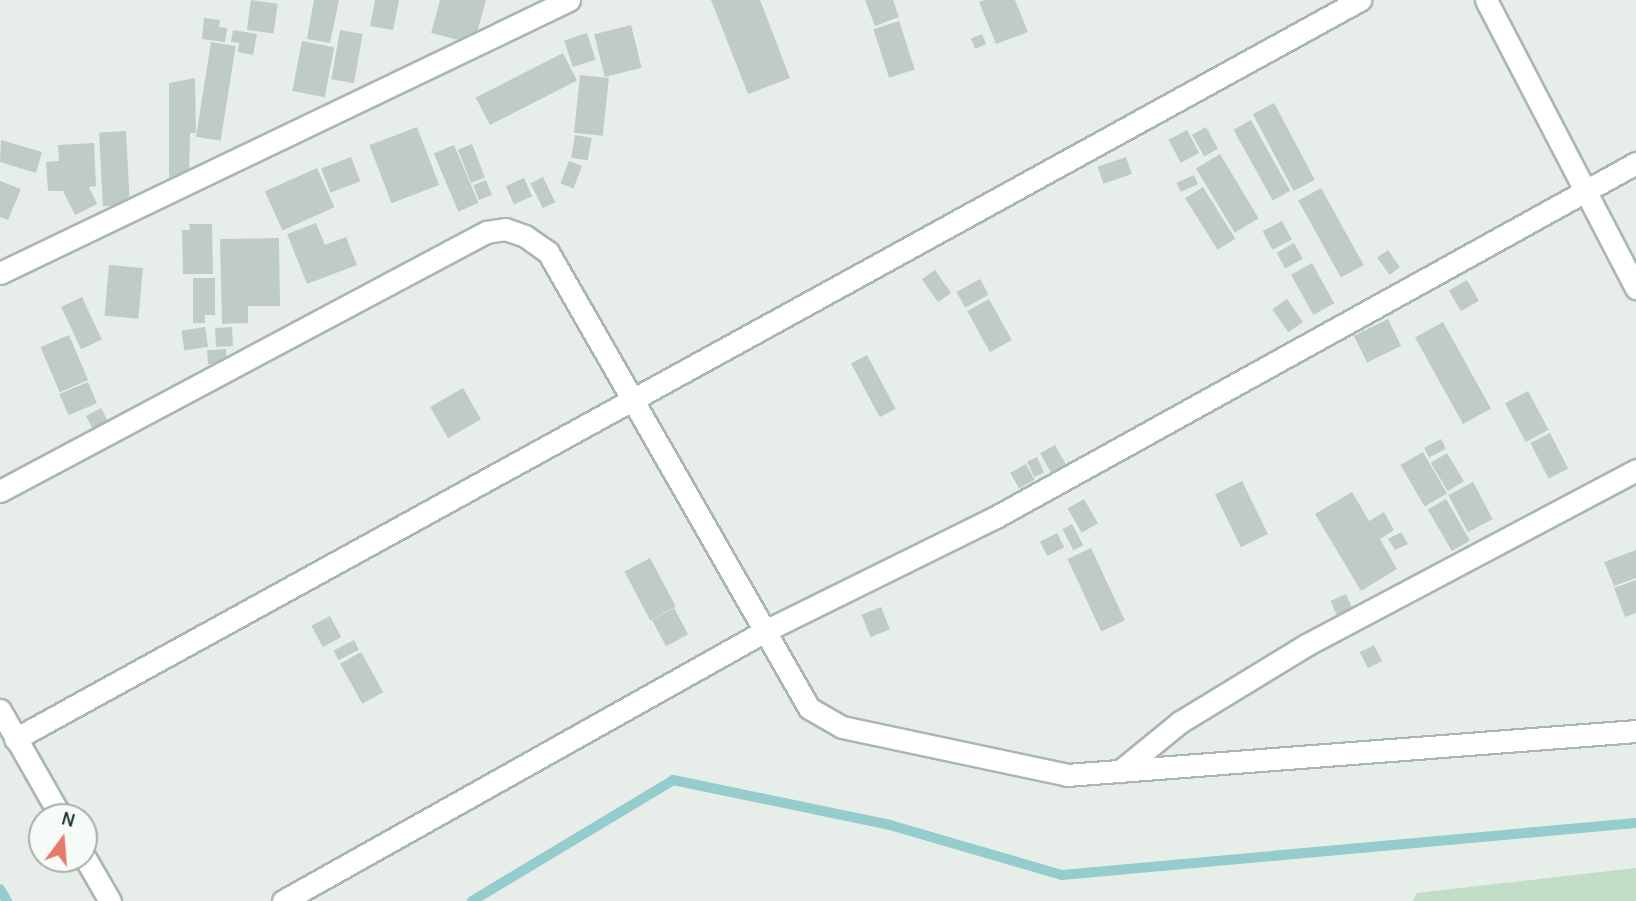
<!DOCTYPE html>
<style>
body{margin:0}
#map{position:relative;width:1636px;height:901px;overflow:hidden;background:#e7eeea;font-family:Karla,sans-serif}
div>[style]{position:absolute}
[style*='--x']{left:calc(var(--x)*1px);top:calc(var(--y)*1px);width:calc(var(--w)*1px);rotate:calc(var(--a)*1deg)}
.green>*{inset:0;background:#c2ddc6}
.stream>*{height:10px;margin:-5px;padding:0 5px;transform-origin:5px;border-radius:5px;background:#95cccd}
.building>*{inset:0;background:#bfccc5;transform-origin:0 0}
.roads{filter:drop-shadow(2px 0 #aab6b0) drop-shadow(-2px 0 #aab6b0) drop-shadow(0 2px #aab6b0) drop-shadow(0 -2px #aab6b0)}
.street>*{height:21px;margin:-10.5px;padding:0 10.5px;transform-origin:10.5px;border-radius:10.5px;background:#fff}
span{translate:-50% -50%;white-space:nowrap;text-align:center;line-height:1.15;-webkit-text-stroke:5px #f7fbf8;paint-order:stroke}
.north{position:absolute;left:28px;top:803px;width:70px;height:70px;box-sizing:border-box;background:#f7fbf8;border:2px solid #a4b0aa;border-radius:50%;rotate:16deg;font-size:19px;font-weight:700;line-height:28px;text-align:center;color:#273f35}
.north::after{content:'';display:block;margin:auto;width:24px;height:32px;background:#e57a6d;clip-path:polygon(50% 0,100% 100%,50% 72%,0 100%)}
</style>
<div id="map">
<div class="green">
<div style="clip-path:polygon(1636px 868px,1636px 901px,1413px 901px,1417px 893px)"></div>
</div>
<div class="stream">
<div style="--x:0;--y:889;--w:14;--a:60"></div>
<div style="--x:472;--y:901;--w:235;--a:-31"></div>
<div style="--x:673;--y:780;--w:222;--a:11.7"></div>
<div style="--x:890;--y:825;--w:179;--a:16.2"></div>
<div style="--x:1062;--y:875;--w:576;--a:-5.18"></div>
</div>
<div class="building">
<div style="left:251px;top:0;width:27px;height:30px;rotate:8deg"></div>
<div style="clip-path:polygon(314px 0,339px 0,330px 43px,307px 39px)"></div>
<div style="clip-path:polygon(375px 0,399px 0,393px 30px,370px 26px)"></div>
<div style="clip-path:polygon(440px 0,486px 0,474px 44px,431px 33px)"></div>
<div style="clip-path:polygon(711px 0,760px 0,790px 78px,748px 94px)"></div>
<div style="clip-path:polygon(865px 0,893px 0,899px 17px,875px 26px)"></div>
<div style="clip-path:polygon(985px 0,1015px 0,1028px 32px,996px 44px,979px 2px)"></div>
<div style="clip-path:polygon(204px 18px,220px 20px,219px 27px,227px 28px,225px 42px,202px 39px)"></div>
<div style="left:899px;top:21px;width:51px;height:27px;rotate:72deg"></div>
<div style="left:631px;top:25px;width:44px;height:38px;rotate:76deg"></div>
<div style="clip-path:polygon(233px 30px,257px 34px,253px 55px,238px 52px,239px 43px,231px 42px)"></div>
<div style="left:340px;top:30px;width:23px;height:50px;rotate:10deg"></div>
<div style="left:587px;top:33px;width:28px;height:24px;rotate:72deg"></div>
<div style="left:982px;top:34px;width:11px;height:12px;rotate:68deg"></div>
<div style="left:302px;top:41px;width:33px;height:51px;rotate:11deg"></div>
<div style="left:211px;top:42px;width:25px;height:96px;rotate:9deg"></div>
<div style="left:563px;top:53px;width:31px;height:98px;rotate:63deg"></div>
<div style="left:580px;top:75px;width:29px;height:58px;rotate:6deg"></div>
<div style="clip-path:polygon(195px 78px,196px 133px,190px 133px,189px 178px,169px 178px,169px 83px)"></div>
<div style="left:1274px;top:103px;width:87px;height:24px;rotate:62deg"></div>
<div style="left:1251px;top:120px;width:81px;height:20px;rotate:61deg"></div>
<div style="left:417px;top:127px;width:62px;height:51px;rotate:69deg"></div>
<div style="left:1206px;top:127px;width:25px;height:16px;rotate:61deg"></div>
<div style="left:1187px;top:130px;width:26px;height:21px;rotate:62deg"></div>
<div style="left:126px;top:131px;width:74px;height:27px;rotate:87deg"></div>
<div style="left:575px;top:135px;width:17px;height:23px;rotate:10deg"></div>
<div style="clip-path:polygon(1px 140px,42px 152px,36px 173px,0 162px)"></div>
<div style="clip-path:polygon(94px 143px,96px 186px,89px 187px,97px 204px,75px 215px,63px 191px,48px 191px,46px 162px,59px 161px,58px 145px)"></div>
<div style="left:472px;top:144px;width:36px;height:15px;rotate:69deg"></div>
<div style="left:454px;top:145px;width:63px;height:22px;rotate:67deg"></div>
<div style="left:1220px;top:154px;width:75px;height:28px;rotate:59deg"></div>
<div style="left:351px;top:157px;width:26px;height:32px;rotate:69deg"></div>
<div style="left:1126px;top:157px;width:18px;height:30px;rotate:71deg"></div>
<div style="left:569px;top:161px;width:14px;height:24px;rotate:21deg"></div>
<div style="left:317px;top:168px;width:43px;height:57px;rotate:66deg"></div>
<div style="left:1194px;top:175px;width:10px;height:19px;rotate:66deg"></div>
<div style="left:543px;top:177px;width:28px;height:14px;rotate:64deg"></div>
<div style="left:524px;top:178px;width:20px;height:20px;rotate:66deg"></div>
<div style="left:486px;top:180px;width:16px;height:14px;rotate:68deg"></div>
<div style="clip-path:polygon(0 181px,21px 189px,8px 220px,0 217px)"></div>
<div style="left:1203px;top:187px;width:61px;height:21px;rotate:58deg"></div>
<div style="left:1321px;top:188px;width:88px;height:26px;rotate:61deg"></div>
<div style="left:1282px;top:221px;width:21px;height:22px;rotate:62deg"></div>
<div style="clip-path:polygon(316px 223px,325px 245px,346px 237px,357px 265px,307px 284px,287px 234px)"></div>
<div style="clip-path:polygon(189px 224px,212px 224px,213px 274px,183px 274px,182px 230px,190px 230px)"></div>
<div style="clip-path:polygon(279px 238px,280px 306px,248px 306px,248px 323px,222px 324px,220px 239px)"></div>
<div style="left:1294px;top:243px;width:18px;height:20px;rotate:61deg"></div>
<div style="left:1388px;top:250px;width:21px;height:13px;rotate:55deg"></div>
<div style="left:1312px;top:263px;width:46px;height:24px;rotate:61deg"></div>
<div style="left:109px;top:265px;width:34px;height:51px;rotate:5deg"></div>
<div style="left:935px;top:270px;width:28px;height:16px;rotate:55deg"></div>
<div style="clip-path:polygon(193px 278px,215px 278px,215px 315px,205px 315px,205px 323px,193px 323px)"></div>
<div style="left:980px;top:279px;width:18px;height:27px;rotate:61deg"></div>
<div style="left:1467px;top:280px;width:24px;height:21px;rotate:60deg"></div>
<div style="left:82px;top:297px;width:47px;height:23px;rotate:65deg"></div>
<div style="left:989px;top:299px;width:47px;height:25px;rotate:61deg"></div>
<div style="left:1287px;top:299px;width:28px;height:18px;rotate:55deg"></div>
<div style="left:1388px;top:319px;width:30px;height:38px;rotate:64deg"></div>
<div style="left:1443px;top:322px;width:99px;height:32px;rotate:61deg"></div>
<div style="left:205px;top:327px;width:20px;height:24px;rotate:81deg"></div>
<div style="left:232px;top:327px;width:19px;height:17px;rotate:87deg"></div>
<div style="left:69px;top:335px;width:49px;height:31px;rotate:67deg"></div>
<div style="left:226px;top:349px;width:14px;height:19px;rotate:86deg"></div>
<div style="left:867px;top:355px;width:61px;height:18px;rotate:62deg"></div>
<div style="left:88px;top:382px;width:23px;height:31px;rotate:67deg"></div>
<div style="left:463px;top:388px;width:36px;height:38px;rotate:60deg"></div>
<div style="left:1528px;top:391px;width:44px;height:26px;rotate:62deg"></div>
<div style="left:101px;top:408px;width:19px;height:17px;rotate:62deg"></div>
<div style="left:1550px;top:433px;width:40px;height:22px;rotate:63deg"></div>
<div style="left:1441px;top:439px;width:11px;height:19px;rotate:63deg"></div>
<div style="left:1055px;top:445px;width:23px;height:17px;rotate:61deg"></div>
<div style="left:1423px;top:452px;width:48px;height:26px;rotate:60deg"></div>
<div style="left:1447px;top:453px;width:33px;height:19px;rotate:59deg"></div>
<div style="left:1037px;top:457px;width:17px;height:11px;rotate:65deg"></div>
<div style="left:1026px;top:464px;width:18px;height:18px;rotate:61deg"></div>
<div style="left:1242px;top:481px;width:59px;height:30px;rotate:64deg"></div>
<div style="left:1473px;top:482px;width:42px;height:28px;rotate:62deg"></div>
<div style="clip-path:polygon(1352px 492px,1369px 521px,1384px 512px,1394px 530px,1380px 539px,1397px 569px,1361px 591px,1315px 514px)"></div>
<div style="left:1084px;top:499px;width:28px;height:19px;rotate:60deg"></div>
<div style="left:1446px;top:499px;width:48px;height:21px;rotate:60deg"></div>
<div style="left:1072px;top:524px;width:24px;height:11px;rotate:62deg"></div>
<div style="clip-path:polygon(1401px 532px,1408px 544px,1395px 550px,1388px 539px)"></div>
<div style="left:1057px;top:533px;width:16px;height:19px;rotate:63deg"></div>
<div style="left:1091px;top:548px;width:80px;height:26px;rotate:65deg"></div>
<div style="clip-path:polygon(1636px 550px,1636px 578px,1614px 586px,1604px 562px)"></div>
<div style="left:650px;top:558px;width:55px;height:29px;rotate:62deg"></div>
<div style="clip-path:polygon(1636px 580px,1636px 613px,1625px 617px,1614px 588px)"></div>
<div style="left:1346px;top:594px;width:20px;height:17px;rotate:66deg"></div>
<div style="left:881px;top:607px;width:24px;height:21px;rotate:68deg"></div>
<div style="left:674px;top:608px;width:30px;height:25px;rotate:62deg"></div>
<div style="left:330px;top:616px;width:24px;height:21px;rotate:62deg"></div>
<div style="left:354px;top:640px;width:11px;height:23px;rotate:63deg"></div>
<div style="left:1374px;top:645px;width:18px;height:16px;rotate:63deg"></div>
<div style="left:361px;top:652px;width:46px;height:24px;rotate:61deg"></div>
</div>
<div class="roads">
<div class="street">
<div style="--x:1486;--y:0;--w:325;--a:62.5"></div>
<div style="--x:0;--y:273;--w:631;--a:-25.63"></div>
<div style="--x:0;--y:491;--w:551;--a:-28.05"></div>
<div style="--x:486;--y:232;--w:19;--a:-9"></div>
<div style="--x:505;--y:229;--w:21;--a:19"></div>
<div style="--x:525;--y:236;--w:28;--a:35"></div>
<div style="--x:548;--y:252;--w:525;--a:60.21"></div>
<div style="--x:809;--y:708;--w:38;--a:30"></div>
<div style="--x:842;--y:727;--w:230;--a:12"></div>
<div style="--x:1067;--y:775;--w:571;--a:-4.42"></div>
<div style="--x:0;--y:710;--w:123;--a:60.3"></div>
<div style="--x:15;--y:739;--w:1535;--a:-28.79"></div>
<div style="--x:1120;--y:771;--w:77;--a:-39.2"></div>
<div style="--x:1180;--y:722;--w:148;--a:-31.4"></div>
<div style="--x:1306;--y:645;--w:374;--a:-27.9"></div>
<div style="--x:84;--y:856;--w:52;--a:60"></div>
<div style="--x:283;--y:901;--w:552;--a:-29.26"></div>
<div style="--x:765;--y:631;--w:255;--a:-26.3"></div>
<div style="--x:994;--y:518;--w:734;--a:-28.94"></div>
</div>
</div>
<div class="north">N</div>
</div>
